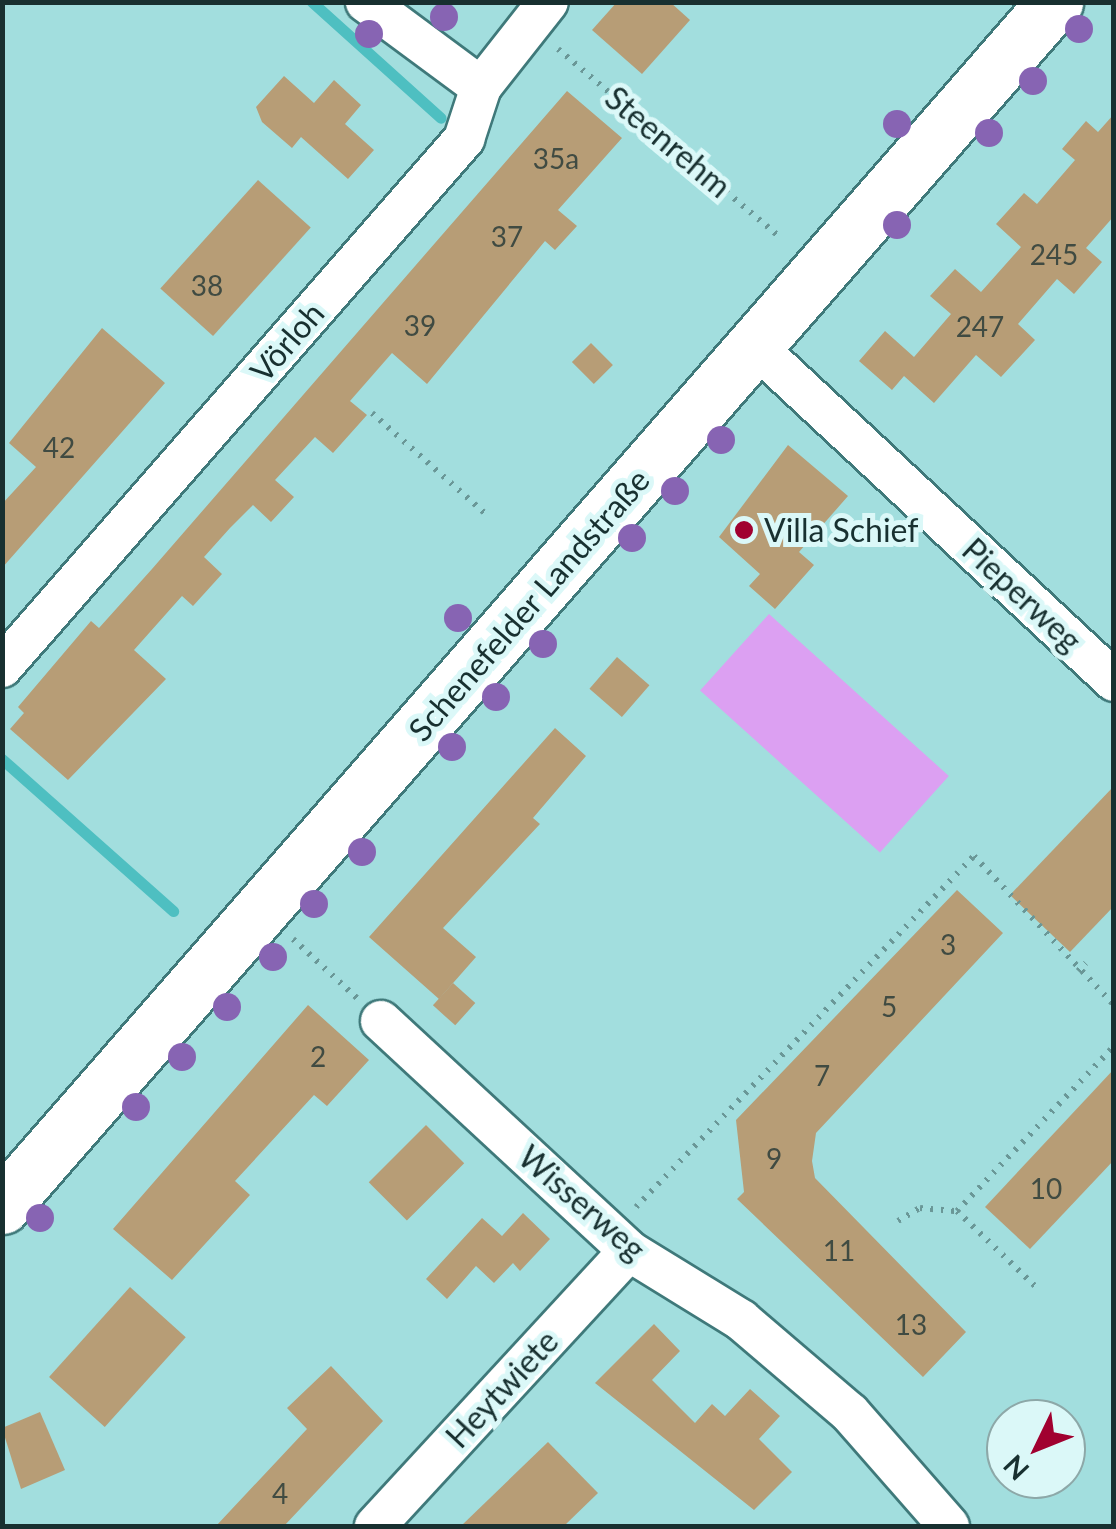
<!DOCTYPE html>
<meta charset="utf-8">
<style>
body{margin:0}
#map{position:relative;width:1116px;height:1529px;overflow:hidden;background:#a2dede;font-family:Lato,sans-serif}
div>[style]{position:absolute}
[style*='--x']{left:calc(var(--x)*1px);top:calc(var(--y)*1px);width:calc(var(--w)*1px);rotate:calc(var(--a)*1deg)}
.green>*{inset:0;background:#dca0f2;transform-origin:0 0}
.stream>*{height:11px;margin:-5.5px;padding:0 5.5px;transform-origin:5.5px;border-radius:5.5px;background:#4ebfc1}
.building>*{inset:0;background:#b79d76;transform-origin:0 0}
.path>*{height:6px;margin-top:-3px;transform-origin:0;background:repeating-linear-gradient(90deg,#6a9797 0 2.5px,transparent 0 10.5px)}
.roads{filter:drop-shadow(2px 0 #3f797a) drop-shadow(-2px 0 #3f797a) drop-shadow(0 2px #3f797a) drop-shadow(0 -2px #3f797a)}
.street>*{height:40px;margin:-20px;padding:0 20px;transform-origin:20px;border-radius:20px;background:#fff}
.secondary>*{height:55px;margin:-27.5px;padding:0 27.5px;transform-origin:27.5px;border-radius:27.5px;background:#fff}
.trees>*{width:28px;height:28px;margin:-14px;border-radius:50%;background:#8764b3}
.dots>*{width:28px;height:28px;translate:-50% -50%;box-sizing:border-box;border:5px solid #dbf8f8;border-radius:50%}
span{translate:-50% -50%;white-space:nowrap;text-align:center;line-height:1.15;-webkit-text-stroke:10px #dbf8f8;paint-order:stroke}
.number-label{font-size:28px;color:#404b42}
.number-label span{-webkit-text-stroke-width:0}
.street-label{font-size:32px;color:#183030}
.poi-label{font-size:32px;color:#183030}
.left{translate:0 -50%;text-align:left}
.frame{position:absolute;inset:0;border:5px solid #183030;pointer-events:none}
.north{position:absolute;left:986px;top:1399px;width:100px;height:100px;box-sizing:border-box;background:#dbf8f8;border:2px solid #8da8a8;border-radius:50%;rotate:227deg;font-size:28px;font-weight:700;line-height:40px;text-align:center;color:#183030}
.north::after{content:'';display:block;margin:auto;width:35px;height:45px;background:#a10130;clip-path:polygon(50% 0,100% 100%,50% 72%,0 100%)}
</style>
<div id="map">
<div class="green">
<div style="left:769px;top:614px;width:242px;height:103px;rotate:42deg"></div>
</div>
<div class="stream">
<div style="--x:312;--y:2;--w:173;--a:42"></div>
<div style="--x:2;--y:759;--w:229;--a:41.6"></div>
</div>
<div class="building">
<div style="clip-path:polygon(617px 2px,670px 2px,690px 20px,642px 74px,592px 30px)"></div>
<div style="clip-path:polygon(284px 76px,314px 103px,334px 80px,361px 105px,345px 124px,374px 150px,348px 179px,301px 137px,292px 148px,262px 122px,256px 107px)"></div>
<div style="clip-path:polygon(567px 91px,622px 138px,558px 210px,577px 226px,555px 250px,545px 241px,427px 384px,392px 353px,350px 401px,367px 415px,333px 453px,315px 437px,275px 480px,294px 497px,271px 522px,253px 505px,230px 528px,204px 557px,222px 574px,193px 606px,182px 596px,134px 650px,166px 679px,68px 780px,10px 729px,24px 713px,18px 707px,91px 621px,99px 628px,152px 569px)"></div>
<div style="clip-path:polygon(1114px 114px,1114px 216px,1086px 248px,1102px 262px,1074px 294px,1057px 279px,1018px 324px,1035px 340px,1001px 377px,976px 355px,934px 403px,904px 376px,892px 390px,859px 361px,885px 331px,914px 357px,951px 314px,930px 296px,955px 269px,981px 292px,1021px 247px,996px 224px,1024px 193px,1037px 204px,1075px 160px,1062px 149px,1086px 121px,1098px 132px)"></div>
<div style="left:258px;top:180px;width:71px;height:146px;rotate:42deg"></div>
<div style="clip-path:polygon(102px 328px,165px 383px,2px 568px,2px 504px,36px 467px,9px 443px)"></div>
<div style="left:591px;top:343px;width:31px;height:27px;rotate:45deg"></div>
<div style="clip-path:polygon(788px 445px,848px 496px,799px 552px,814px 565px,775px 609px,749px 586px,760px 574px,719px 537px)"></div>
<div style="left:617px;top:657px;width:43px;height:42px;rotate:41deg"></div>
<div style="clip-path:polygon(555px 728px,586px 756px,533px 818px,540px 824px,443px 928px,476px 957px,439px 999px,369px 937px)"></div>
<div style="clip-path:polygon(1114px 786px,1114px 906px,1070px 952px,1010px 895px)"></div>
<div style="clip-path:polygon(957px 890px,1003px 933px,816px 1133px,812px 1161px,815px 1178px,966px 1332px,923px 1377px,737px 1199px,744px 1192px,736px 1120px)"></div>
<div style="left:453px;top:983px;width:30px;height:30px;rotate:42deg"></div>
<div style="clip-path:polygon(308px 1005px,369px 1060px,327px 1106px,314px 1095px,235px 1181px,250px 1195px,172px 1280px,113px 1229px)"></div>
<div style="clip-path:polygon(1114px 1069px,1114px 1160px,1030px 1249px,985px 1207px)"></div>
<div style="left:426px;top:1125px;width:54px;height:81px;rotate:45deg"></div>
<div style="clip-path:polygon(523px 1213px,550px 1239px,520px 1271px,513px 1263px,494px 1283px,476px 1266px,447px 1299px,426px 1279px,482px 1218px,502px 1236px)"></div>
<div style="left:130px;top:1287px;width:75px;height:121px;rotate:42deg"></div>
<div style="clip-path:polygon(654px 1324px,680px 1351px,652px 1380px,695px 1423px,712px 1404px,725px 1416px,750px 1389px,780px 1416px,759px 1439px,792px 1472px,754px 1510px,595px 1383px)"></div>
<div style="clip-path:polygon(331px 1366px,383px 1421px,284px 1526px,216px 1526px,307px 1429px,287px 1408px)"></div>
<div style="clip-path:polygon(40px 1412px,65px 1470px,21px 1489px,2px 1428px)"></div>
<div style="clip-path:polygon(548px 1442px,598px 1493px,564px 1526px,461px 1526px)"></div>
</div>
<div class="path">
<div style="--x:558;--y:49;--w:287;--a:40.3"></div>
<div style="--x:372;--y:413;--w:155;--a:41.6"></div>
<div style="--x:293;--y:939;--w:87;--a:42.7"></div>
<div style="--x:1078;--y:971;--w:11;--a:-45"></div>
<div style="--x:636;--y:1207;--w:487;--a:-46.1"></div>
<div style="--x:974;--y:856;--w:204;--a:46.8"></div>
<div style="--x:957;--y:1211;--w:112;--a:43.9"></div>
<div style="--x:898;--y:1221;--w:26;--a:-31"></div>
<div style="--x:920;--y:1208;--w:37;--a:5"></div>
<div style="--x:957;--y:1211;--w:228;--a:-46.4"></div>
</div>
<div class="roads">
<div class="street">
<div style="--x:366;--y:2;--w:143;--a:36.5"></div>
<div style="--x:755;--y:346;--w:491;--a:43"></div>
<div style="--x:2;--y:667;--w:702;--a:-48.81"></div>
<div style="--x:464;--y:139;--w:55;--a:-71.9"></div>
<div style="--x:481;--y:87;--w:108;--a:-51.8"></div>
<div style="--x:381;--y:1021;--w:338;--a:42.8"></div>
<div style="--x:629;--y:1251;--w:132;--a:31.6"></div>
<div style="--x:741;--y:1320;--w:143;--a:40.5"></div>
<div style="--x:850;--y:1413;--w:150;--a:48.8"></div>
<div style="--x:375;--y:1526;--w:374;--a:-47.3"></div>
</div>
<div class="secondary">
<div style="--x:2;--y:1206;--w:1600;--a:-48.83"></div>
</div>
</div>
<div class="trees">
<div style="left:444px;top:17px"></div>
<div style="left:1079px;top:29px"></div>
<div style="left:369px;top:34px"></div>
<div style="left:1033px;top:81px"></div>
<div style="left:897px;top:124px"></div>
<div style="left:989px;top:133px"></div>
<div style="left:897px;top:225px"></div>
<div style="left:721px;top:440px"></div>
<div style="left:675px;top:491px"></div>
<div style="left:632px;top:538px"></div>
<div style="left:458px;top:618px"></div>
<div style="left:543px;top:644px"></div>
<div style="left:496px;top:697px"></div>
<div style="left:452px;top:747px"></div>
<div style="left:362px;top:852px"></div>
<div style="left:314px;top:904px"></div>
<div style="left:273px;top:957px"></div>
<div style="left:227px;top:1007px"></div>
<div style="left:182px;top:1057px"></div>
<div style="left:136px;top:1107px"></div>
<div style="left:40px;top:1218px"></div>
</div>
<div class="dots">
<div style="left:744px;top:530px;background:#a10130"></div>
</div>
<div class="number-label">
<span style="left:556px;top:158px">35a</span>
<span style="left:507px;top:236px">37</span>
<span style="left:1054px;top:254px">245</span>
<span style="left:207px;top:285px">38</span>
<span style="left:420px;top:325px">39</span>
<span style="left:980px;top:326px">247</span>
<span style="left:59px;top:447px">42</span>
<span style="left:948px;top:944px">3</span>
<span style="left:889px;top:1006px">5</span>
<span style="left:318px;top:1056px">2</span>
<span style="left:822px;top:1075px">7</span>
<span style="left:774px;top:1158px">9</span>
<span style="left:1046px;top:1188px">10</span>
<span style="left:839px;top:1250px">11</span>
<span style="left:911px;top:1324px">13</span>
<span style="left:280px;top:1493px">4</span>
</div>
<div class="street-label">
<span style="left:668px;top:142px;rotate:40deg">Steenrehm</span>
<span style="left:287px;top:342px;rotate:-49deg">Vörloh</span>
<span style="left:1022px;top:595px;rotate:43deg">Pieperweg</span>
<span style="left:529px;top:605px;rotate:-49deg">Schenefelder Landstraße</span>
<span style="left:582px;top:1203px;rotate:41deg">Wisserweg</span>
<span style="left:502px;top:1389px;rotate:-47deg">Heytwiete</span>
</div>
<div class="poi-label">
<span class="left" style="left:764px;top:530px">Villa Schief</span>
</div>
<div class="frame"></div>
<div class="north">N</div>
</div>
